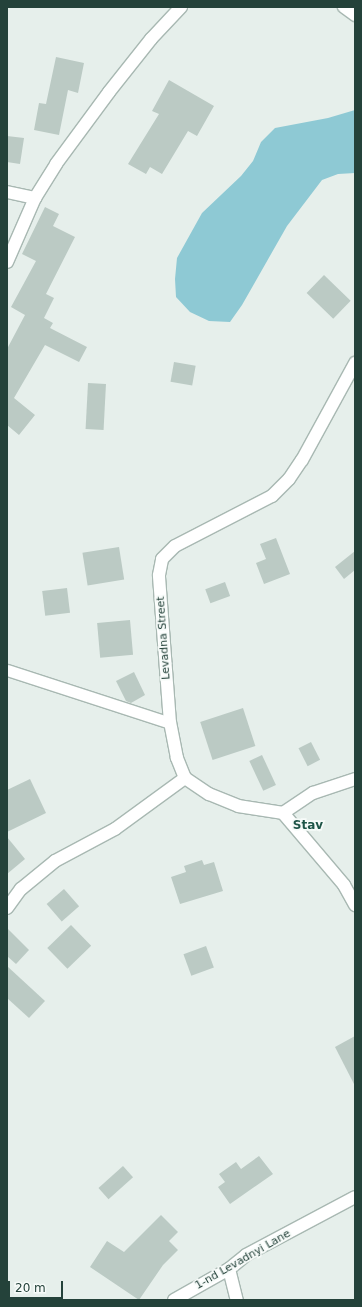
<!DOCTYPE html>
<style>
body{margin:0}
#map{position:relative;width:362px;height:1307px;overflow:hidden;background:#e6efeb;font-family:"DejaVu Sans",sans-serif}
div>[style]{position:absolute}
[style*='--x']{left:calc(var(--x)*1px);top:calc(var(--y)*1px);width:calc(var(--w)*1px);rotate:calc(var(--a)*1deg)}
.water>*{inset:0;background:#8ec9d4}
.building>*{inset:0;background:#bbcac4;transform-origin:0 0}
.roads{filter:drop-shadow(1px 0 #a8b8b2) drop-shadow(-1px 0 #a8b8b2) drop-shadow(0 1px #a8b8b2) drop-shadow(0 -1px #a8b8b2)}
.service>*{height:11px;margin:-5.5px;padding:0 5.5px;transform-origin:5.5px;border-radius:5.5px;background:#fff}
.minor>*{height:12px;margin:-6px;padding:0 6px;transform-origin:6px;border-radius:6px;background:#fff}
span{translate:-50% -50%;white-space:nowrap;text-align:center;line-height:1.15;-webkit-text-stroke:3.5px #f7fbf9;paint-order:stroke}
.street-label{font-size:11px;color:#24423a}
.neighbourhood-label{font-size:12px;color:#1f5548;font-weight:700}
.frame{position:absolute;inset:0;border:8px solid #24423a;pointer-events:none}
.scale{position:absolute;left:8px;top:1281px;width:55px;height:18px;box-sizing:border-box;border:2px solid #24423a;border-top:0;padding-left:5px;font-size:12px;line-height:14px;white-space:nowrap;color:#24423a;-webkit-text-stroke:3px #f7fbf9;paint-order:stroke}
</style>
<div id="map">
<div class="water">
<div style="clip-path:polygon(355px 110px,355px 173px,338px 174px,322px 180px,287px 226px,242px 305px,230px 322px,209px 321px,190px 312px,176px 297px,175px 279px,177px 258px,202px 213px,241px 176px,253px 161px,261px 142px,275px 128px,328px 118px)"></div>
</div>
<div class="building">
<div style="clip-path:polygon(56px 57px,84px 63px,78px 93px,68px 90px,59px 135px,34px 130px,39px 103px,46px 104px)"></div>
<div style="clip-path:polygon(169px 80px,214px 106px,197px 136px,188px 131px,162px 174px,150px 167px,146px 174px,128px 164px,159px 114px,152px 111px)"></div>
<div style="clip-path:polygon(7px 136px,24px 138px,20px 164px,7px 162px)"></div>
<div style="clip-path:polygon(45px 207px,59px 214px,53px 226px,75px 237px,46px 294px,54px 298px,44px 318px,53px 323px,50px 328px,87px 347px,79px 362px,45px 345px,14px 398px,35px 415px,19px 435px,7px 425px,7px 349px,25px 315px,11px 307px,36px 261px,22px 254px)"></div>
<div style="left:324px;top:275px;width:37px;height:25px;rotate:44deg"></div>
<div style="left:174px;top:362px;width:22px;height:20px;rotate:10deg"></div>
<div style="left:88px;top:383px;width:18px;height:46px;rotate:3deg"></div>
<div style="clip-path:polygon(276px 538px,290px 574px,264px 584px,256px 563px,266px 559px,260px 544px)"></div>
<div style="left:119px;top:547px;width:33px;height:37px;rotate:81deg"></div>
<div style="clip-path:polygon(355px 551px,355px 570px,344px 579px,335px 567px)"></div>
<div style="left:225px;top:582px;width:15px;height:21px;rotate:70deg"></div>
<div style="left:67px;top:588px;width:25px;height:25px;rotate:83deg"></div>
<div style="left:130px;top:620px;width:35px;height:33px;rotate:85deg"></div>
<div style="clip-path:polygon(134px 672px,145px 695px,131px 703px,126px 701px,116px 681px)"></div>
<div style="left:243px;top:708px;width:40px;height:45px;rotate:72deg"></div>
<div style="left:311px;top:742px;width:20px;height:14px;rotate:63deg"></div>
<div style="left:262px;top:755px;width:33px;height:14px;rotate:65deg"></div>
<div style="clip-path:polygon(30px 779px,46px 813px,7px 832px,7px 790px)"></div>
<div style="clip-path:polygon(7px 837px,25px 859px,7px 874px)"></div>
<div style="clip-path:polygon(202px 860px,204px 865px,214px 862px,223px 891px,180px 904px,171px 877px,186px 872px,184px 866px)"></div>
<div style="left:64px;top:889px;width:23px;height:23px;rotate:49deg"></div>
<div style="left:71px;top:925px;width:29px;height:33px;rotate:46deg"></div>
<div style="clip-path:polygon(7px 928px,29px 950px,16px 964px,7px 956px)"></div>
<div style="left:206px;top:946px;width:23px;height:24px;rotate:70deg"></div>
<div style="clip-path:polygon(7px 966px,45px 1001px,29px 1018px,7px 998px)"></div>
<div style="clip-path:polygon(355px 1036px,355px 1086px,335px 1047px)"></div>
<div style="clip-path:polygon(259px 1156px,273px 1174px,230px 1204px,218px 1187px,225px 1182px,219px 1174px,236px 1162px,241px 1169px)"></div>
<div style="left:123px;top:1166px;width:15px;height:33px;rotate:48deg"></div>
<div style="clip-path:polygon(161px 1215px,178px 1232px,169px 1241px,178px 1250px,163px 1265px,139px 1300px,90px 1267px,107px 1241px,124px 1252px)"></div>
</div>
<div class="roads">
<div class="service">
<div style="--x:7;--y:670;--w:171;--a:18"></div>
</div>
<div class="minor">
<div style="--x:344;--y:7;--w:14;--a:36"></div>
<div style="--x:7;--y:192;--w:29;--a:12"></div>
<div style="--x:7;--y:262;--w:70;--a:-66.4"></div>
<div style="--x:35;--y:198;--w:40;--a:-58"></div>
<div style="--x:56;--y:164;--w:89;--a:-53.6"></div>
<div style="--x:109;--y:92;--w:68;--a:-51.6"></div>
<div style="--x:151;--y:39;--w:44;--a:-46.8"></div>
<div style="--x:185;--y:778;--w:29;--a:34"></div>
<div style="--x:209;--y:794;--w:31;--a:22"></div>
<div style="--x:238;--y:806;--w:46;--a:8.8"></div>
<div style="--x:283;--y:813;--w:94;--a:49.7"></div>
<div style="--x:344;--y:885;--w:23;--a:61"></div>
<div style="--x:283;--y:813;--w:36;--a:-34"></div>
<div style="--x:313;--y:793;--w:44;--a:-18.4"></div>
<div style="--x:7;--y:908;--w:24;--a:-54"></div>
<div style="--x:21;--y:889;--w:44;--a:-39.5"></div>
<div style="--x:55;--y:861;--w:68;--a:-28.1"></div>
<div style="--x:115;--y:829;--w:87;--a:-36.1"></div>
<div style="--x:185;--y:778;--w:22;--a:-112"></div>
<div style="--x:177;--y:758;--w:36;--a:-101"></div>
<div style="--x:170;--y:723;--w:148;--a:-94.3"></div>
<div style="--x:159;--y:575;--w:16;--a:-79"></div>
<div style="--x:162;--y:559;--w:18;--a:-45"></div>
<div style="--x:175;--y:546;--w:109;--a:-27.3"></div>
<div style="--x:272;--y:496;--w:24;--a:-45"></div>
<div style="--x:289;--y:479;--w:23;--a:-56"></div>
<div style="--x:302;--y:460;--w:111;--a:-61.3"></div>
<div style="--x:229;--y:1269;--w:32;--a:76"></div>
<div style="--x:174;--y:1300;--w:63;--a:-29.4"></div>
<div style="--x:229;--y:1269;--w:22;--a:-39"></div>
<div style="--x:246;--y:1255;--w:123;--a:-28"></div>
</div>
</div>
<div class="street-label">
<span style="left:164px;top:638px;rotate:-94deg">Levadna Street</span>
<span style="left:243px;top:1260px;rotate:-30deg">1-nd Levadnyi Lane</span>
</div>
<div class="neighbourhood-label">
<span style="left:308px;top:826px">Stav</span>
</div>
<div class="frame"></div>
<div class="scale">20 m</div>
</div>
